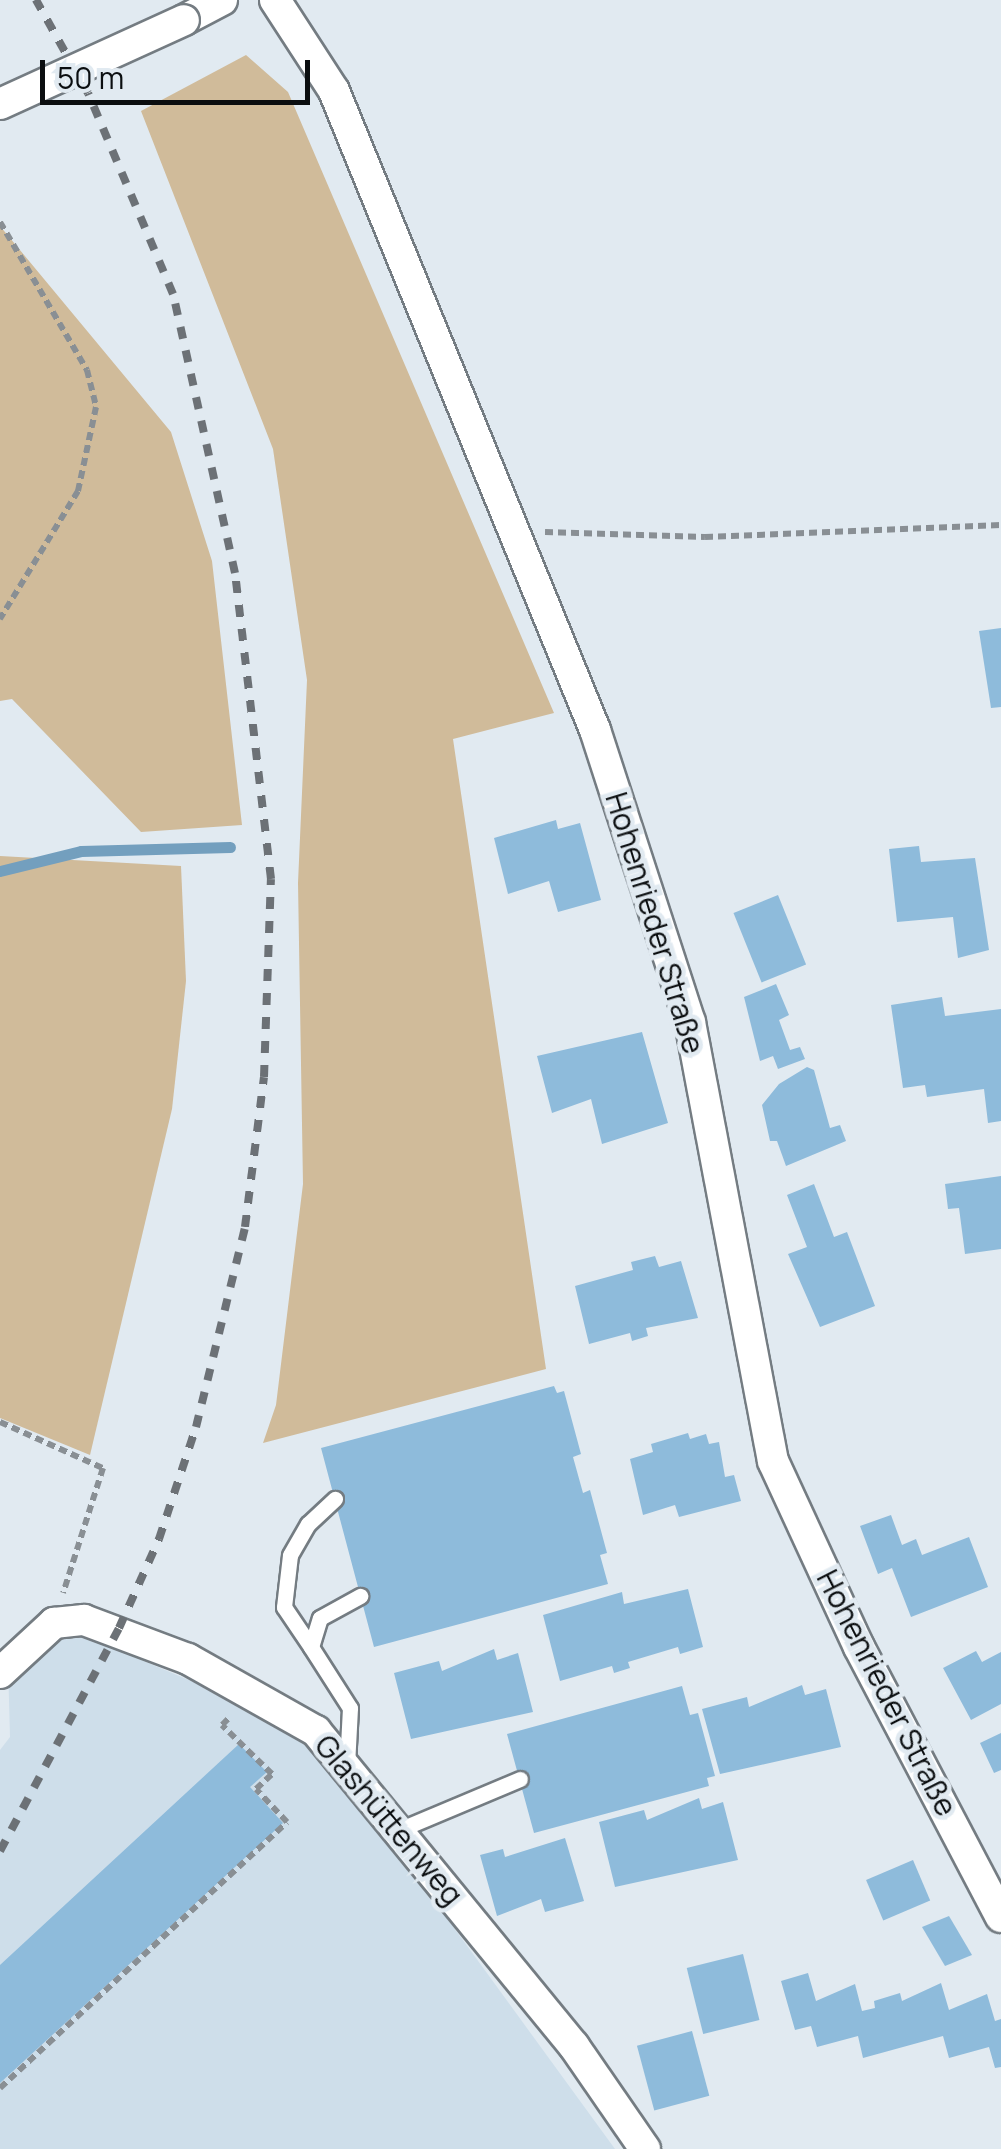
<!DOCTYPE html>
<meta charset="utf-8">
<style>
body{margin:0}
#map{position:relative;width:1001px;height:2149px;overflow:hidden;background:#e1eaf1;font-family:Manrope,sans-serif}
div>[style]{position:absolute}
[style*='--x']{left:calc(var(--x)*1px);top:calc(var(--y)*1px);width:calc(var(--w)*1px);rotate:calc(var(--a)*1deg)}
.built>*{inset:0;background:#cedeea}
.green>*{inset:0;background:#d0bb9a}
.stream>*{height:11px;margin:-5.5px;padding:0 5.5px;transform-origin:5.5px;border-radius:5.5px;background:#739fbe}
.building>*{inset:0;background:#8ebbdb;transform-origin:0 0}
.path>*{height:6px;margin-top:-3px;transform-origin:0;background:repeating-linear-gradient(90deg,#898f94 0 8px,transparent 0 13px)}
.roads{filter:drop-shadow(2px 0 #747c82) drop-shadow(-2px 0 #747c82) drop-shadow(0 2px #747c82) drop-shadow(0 -2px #747c82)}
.service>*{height:15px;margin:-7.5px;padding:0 7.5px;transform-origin:7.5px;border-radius:7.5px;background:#fff}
.minor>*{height:30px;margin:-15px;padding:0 15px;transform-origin:15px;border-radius:15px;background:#fff}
.rail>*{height:8px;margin-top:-4px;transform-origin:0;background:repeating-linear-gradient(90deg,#6c7176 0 12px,transparent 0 24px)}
.bridges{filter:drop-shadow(2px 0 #747c82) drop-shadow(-2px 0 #747c82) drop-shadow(0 2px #747c82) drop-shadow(0 -2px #747c82)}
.minor-bridge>*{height:30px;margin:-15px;padding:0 15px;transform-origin:15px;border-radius:15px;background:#fff}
span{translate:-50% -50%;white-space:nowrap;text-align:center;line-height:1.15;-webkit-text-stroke:9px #e1eaf1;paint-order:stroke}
.street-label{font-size:30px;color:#0b0e10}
.scale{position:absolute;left:40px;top:60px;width:270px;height:45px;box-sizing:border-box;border:5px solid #0b0e10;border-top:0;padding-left:12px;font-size:30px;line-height:35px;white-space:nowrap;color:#0b0e10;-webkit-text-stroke:8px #e1eaf1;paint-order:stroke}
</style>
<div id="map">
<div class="built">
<div style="clip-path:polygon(54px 1623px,243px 1703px,312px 1747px,390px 1840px,615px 2149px,0 2149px,0 1750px,10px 1737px,8px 1664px)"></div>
</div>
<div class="green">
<div style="clip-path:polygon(246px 55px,288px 92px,554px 713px,453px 739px,546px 1369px,263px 1443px,276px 1405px,303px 1184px,298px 883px,307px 680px,273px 449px,141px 111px)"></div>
<div style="clip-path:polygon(0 226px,171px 432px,212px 561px,242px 825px,141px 832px,12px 699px,0 701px)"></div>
<div style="clip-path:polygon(0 856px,181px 866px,186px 981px,172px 1109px,90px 1455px,0 1418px)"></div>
</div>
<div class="stream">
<div style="--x:0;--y:871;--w:83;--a:-13.9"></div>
<div style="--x:81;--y:851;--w:149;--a:-1.5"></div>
</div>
<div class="building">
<div style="clip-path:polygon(1001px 628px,1001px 707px,991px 708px,979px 631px)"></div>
<div style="clip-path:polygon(556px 820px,558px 829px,580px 823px,601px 900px,558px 912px,549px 881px,508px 894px,494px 838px)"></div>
<div style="clip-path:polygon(919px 846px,921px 862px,975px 858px,989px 950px,958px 958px,953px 917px,897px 922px,889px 849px)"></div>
<div style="left:778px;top:895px;width:75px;height:48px;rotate:68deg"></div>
<div style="clip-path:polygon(776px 984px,789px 1015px,779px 1020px,790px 1050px,800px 1047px,805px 1059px,778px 1069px,773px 1056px,760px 1061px,744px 997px)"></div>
<div style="clip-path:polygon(942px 997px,945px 1016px,1001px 1009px,1001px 1121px,988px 1123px,984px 1089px,927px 1097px,925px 1085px,903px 1088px,891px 1005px)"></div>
<div style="clip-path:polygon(642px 1032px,668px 1123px,602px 1144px,591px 1099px,552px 1113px,537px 1056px)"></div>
<div style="clip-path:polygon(807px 1067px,814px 1070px,830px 1128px,840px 1125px,846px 1141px,786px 1166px,777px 1141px,770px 1141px,762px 1105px,779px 1084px)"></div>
<div style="clip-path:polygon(1001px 1176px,1001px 1249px,965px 1254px,959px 1208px,948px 1209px,945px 1184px)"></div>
<div style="clip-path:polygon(814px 1184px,834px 1237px,847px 1232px,875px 1306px,820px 1327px,788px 1254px,807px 1247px,787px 1195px)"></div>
<div style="clip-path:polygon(655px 1256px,659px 1267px,681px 1261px,698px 1318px,646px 1328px,648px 1336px,632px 1341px,630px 1333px,589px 1344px,575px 1286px,633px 1270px,631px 1262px)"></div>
<div style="clip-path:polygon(554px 1386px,557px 1393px,564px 1391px,581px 1454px,573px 1457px,583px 1493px,590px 1490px,607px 1553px,600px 1555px,608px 1584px,374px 1647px,321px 1448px)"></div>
<div style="clip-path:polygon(688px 1433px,690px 1439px,706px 1434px,709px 1444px,719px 1442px,725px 1477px,734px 1475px,741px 1501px,679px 1517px,675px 1505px,643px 1515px,630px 1459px,653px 1452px,651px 1444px)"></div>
<div style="clip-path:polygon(891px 1515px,902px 1545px,916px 1539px,922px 1555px,969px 1537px,988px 1587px,911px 1617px,892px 1568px,878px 1574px,860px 1526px)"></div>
<div style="clip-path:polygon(688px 1589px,703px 1647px,680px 1654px,678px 1647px,628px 1662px,630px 1668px,614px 1673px,612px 1666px,560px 1681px,543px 1615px,622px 1592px,624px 1604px)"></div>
<div style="clip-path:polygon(494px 1649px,497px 1660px,518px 1653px,533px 1712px,411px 1739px,394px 1673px,439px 1661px,442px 1671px)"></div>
<div style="clip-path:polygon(976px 1651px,982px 1662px,1001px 1652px,1001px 1704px,971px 1720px,943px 1668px)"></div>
<div style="clip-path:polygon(802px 1685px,805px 1695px,826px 1689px,841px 1747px,720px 1774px,702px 1709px,747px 1697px,749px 1707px)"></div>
<div style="clip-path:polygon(682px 1686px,690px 1715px,698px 1713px,715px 1776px,707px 1778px,709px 1786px,534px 1833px,507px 1734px)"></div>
<div style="clip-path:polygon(1001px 1733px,1001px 1770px,994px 1773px,980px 1743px)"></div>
<div style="clip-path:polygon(239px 1744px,267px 1772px,250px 1787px,283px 1823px,0 2083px,0 1965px)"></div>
<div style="clip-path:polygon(699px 1798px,702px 1809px,723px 1802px,738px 1860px,615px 1887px,599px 1822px,644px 1810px,647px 1820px)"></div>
<div style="clip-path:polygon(565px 1838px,584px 1901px,545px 1912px,541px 1899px,497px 1916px,480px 1855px,503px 1849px,505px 1857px)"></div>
<div style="left:913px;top:1860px;width:44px;height:51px;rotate:67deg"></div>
<div style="clip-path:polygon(949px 1916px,972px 1955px,945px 1966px,922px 1927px)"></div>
<div style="left:743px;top:1954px;width:68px;height:58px;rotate:76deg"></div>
<div style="clip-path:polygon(808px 1973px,816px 2001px,855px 1984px,862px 2011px,875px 2008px,874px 2001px,900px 1993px,902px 2001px,941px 1983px,949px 2010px,987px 1994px,995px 2021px,1001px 2019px,1001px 2067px,995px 2068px,989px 2047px,949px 2058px,943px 2036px,863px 2058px,858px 2036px,817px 2047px,811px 2026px,795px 2030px,781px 1981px)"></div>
<div style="left:692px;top:2031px;width:67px;height:57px;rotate:75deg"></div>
</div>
<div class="path">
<div style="--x:0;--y:222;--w:172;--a:59.6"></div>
<div style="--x:87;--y:370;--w:38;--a:76"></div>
<div style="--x:96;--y:407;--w:86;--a:102.1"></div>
<div style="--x:78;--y:491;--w:150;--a:121.4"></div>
<div style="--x:545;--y:532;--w:160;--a:1.8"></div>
<div style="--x:705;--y:537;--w:296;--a:-2.3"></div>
<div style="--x:0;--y:1422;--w:113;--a:24.1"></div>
<div style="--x:103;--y:1468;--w:131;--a:107.7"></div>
<div style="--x:0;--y:2088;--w:391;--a:-42.8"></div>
<div style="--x:287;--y:1822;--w:45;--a:-133.2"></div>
<div style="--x:256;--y:1789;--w:22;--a:-43"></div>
<div style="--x:272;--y:1774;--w:70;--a:-135.6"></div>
<div style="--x:222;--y:1725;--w:11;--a:-45"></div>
</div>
<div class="roads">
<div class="service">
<div style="--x:311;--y:1647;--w:48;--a:-124"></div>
<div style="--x:284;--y:1607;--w:52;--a:-83.4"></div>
<div style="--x:290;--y:1555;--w:36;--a:-60"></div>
<div style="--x:308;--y:1524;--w:37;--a:-43"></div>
<div style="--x:347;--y:1765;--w:57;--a:-87"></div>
<div style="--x:350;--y:1708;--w:72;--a:-122.6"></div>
<div style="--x:311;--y:1647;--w:30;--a:-73"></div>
<div style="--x:320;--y:1618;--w:46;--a:-28.8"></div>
<div style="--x:401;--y:1829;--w:129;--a:-22.8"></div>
</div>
<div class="minor">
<div style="--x:275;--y:0;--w:108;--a:57"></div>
<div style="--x:334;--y:91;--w:690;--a:67.78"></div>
<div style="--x:595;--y:730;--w:307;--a:72"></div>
<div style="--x:690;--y:1022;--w:447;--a:79.3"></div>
<div style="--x:773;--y:1461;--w:205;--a:65.2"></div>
<div style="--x:859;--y:1647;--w:305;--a:62.3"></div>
<div style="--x:184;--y:20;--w:43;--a:-27.8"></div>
<div style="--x:0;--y:1673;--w:74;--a:-42.8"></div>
<div style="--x:54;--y:1623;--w:30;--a:-6"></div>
<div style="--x:84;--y:1620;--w:111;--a:20.6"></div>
<div style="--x:188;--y:1659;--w:147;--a:29.4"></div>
<div style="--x:316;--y:1731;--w:407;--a:50.7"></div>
<div style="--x:574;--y:2046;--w:125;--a:55.4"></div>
</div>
</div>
<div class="rail">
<div style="--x:0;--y:1851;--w:253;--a:-61.9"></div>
<div style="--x:119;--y:1628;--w:98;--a:-65.8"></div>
<div style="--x:159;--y:1539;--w:118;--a:-71.7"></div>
<div style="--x:196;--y:1427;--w:206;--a:-76.2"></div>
<div style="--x:245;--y:1227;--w:151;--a:-82.8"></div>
<div style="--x:264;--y:1077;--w:198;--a:-88"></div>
<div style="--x:271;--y:879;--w:308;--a:-96.7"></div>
<div style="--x:235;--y:573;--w:286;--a:-102.5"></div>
<div style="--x:173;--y:294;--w:218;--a:-112.9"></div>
<div style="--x:88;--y:93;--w:107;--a:-119.2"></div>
</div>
<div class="bridges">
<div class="minor-bridge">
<div style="--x:0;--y:104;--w:202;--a:-24.5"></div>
</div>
</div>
<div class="street-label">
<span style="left:655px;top:923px;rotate:73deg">Hohenrieder Straße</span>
<span style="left:887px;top:1693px;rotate:63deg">Hohenrieder Straße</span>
<span style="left:389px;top:1820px;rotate:50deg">Glashüttenweg</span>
</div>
<div class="scale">50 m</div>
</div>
